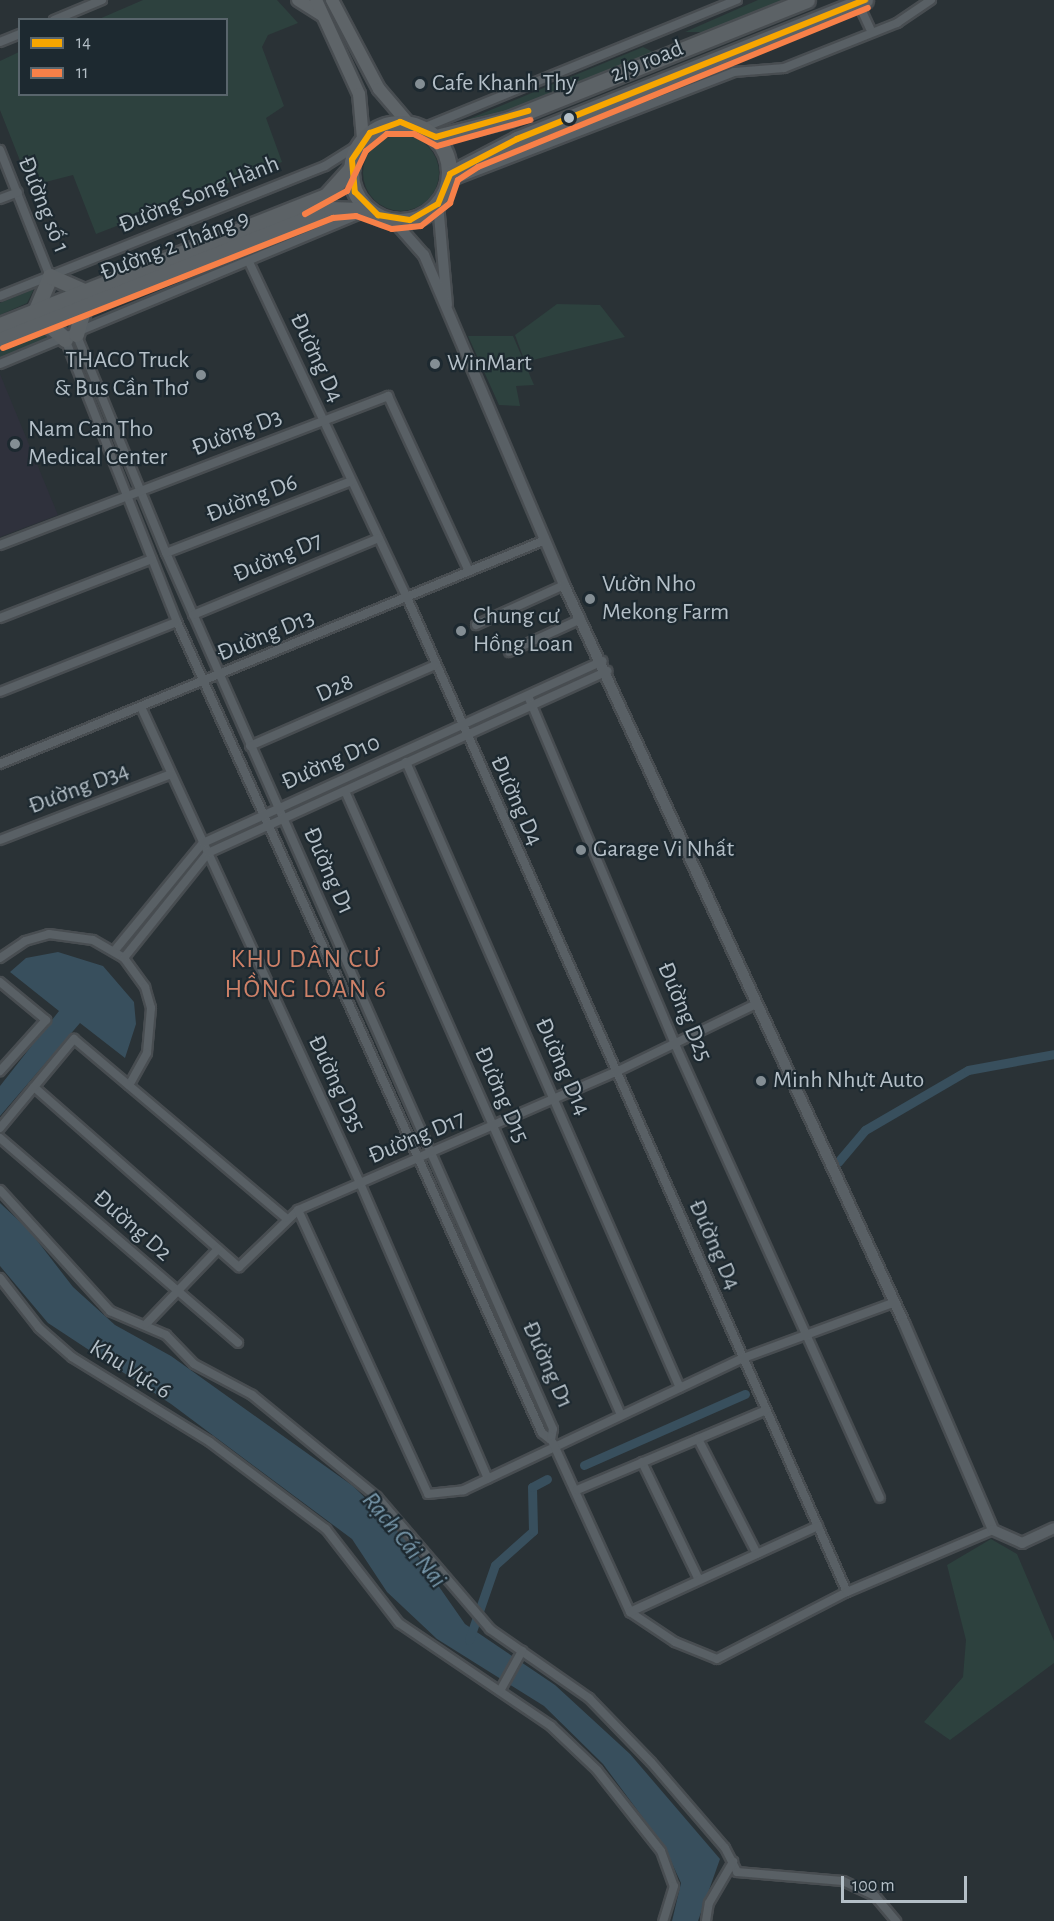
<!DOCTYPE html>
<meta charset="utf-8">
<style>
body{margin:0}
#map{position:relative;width:1054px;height:1921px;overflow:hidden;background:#2a3236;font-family:"Alegreya Sans",sans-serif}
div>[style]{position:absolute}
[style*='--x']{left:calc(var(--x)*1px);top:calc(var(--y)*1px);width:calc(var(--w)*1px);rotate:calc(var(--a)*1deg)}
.medical>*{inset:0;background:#2f313c}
.green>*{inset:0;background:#2d413e}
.round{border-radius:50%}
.water>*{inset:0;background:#384f5d}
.canal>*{height:9px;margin:-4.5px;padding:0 4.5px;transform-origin:4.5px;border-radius:4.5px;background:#384f5d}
.roads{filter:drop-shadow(2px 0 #484d51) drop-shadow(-2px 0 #484d51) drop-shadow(0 2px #484d51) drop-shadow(0 -2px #484d51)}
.minor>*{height:8px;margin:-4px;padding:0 4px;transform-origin:4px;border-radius:4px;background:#596065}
.tertiary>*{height:10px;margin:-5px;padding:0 5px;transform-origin:5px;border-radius:5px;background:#596065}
.secondary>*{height:12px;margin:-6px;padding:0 6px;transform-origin:6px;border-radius:6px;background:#5e6468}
.trunk>*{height:15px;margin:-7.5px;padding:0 7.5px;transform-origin:7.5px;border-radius:7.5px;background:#5c6266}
.trunk>.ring{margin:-7.5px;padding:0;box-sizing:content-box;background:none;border:15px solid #5c6266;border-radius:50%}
.bus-1>*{height:6px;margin:-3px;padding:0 3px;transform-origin:3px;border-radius:3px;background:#f7a600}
.bus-2>*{height:6px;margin:-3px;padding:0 3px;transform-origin:3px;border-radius:3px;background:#f78048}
.dots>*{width:16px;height:16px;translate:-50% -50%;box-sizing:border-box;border:3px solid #1d2930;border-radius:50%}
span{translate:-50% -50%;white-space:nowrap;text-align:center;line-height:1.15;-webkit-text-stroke:4.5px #1d2930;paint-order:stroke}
.street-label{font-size:24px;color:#b4bfc7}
.poi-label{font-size:24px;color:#b4bfc7}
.left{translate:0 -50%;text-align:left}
.right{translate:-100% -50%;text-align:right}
.neighbourhood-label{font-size:26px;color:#ce8168;letter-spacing:1.5px}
.water-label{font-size:26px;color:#7696a9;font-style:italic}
.legend{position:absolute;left:18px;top:18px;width:210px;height:78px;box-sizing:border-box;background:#1d2930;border:2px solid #59656c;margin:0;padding:8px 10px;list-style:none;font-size:18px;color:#b4bfc7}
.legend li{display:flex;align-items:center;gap:12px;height:30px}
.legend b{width:30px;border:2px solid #59656c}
.scale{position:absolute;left:841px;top:1876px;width:126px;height:27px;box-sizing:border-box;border:3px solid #b4bfc7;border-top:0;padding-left:8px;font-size:18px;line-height:21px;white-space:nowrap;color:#b4bfc7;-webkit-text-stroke:4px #1d2930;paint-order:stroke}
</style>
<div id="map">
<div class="medical">
<div style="clip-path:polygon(0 374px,58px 515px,0 537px)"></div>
</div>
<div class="green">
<div style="clip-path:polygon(143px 0,277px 0,298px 23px,268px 35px,262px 47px,284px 106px,266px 118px,282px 162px,96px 234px,73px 175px,30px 186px,0 110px,0 61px,19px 52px,20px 94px,226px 94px,226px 20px,99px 19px)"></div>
<div style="clip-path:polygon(758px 0,796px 0,703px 32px,685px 32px)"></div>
<div style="clip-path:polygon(643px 47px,655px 53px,493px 119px,459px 123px)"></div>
<div class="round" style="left:363px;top:135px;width:76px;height:76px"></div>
<div style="clip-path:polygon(34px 289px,27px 303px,0 315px,0 303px)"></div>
<div style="clip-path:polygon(557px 304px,600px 305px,625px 337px,525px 362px,515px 335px)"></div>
<div style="clip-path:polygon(47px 330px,51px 337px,44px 341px,0 359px,0 348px)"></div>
<div style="clip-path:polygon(468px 336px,513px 336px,534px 385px,516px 386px,520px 406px,499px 405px)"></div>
<div style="clip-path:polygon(991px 1539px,1017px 1554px,1054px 1641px,1054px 1663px,950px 1740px,924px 1722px,963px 1677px,966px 1640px,947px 1565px)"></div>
</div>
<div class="water">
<div style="clip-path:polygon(58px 952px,103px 966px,134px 1002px,136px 1024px,125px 1058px,80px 1023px,0 1116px,0 1086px,59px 1011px,10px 972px,26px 958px)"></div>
<div style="clip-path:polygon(0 1203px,29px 1230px,73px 1287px,115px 1325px,171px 1356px,353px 1486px,403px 1535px,465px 1624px,555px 1685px,630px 1754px,720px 1859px,698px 1921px,672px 1921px,681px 1883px,664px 1846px,603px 1764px,544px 1706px,437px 1639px,387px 1592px,352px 1539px,171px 1404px,48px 1323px,0 1266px)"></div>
</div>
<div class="canal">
<div style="--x:838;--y:1162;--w:42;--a:-49.8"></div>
<div style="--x:865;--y:1130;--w:119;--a:-30.2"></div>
<div style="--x:968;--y:1070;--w:87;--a:-10.5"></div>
<div style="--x:584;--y:1465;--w:176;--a:-23.8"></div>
<div style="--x:469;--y:1640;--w:79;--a:-70.9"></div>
<div style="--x:495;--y:1565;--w:51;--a:-41.8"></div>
<div style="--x:533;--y:1531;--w:44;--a:-91.3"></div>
<div style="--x:532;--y:1487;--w:17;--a:-28"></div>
</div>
<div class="roads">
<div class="minor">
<div style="--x:860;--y:7;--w:26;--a:65"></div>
<div style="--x:54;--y:20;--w:52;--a:-22.6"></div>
<div style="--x:0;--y:42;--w:22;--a:-22"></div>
<div style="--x:423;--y:128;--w:339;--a:-22.2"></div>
<div style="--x:0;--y:150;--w:136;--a:68.4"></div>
<div style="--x:449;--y:182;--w:305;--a:-21.1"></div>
<div style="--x:734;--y:72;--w:50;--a:-4.6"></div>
<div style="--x:784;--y:68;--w:122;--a:-21.7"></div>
<div style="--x:897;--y:23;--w:41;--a:-34.1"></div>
<div style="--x:0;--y:199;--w:19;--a:-21"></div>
<div style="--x:249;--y:262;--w:374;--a:64.8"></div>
<div style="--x:408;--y:600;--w:1085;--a:66.13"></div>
<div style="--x:0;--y:296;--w:350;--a:-21.8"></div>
<div style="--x:325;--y:166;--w:40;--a:-32"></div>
<div style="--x:65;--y:339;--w:304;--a:68.4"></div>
<div style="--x:177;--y:622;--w:889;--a:65.77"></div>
<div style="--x:542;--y:1433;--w:11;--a:38"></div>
<div style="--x:551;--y:1440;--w:11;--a:-80"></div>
<div style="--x:553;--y:1429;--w:958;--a:-113.83"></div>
<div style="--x:166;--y:553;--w:237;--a:-112.3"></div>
<div style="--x:0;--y:364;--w:392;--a:-22.6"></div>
<div style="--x:0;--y:545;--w:416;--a:-21"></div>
<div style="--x:388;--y:396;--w:193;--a:65.2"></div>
<div style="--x:166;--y:553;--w:199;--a:-21.2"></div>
<div style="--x:193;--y:615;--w:201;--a:-22.5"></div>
<div style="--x:0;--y:618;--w:163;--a:-21.2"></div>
<div style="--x:476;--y:625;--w:97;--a:-24.4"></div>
<div style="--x:509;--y:652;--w:79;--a:-24.6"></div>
<div style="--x:0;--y:692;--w:190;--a:-21.6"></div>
<div style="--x:528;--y:696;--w:376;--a:67.1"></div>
<div style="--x:674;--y:1042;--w:500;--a:65.69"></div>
<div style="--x:141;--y:707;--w:524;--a:65.29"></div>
<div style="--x:360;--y:1183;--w:322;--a:66.6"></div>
<div style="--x:250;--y:746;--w:202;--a:-23.6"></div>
<div style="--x:406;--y:762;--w:683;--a:66.36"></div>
<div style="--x:0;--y:764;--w:589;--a:-22.34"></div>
<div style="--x:345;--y:791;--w:682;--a:66.14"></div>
<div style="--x:0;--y:840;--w:183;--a:-21.1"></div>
<div style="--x:115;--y:950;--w:139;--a:-50.6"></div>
<div style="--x:203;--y:843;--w:439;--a:-24.5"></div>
<div style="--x:0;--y:958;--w:30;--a:-34"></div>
<div style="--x:25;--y:941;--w:25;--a:-16"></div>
<div style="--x:49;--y:934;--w:44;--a:7.8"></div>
<div style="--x:93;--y:940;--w:36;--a:30"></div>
<div style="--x:124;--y:958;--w:36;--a:54"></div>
<div style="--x:145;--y:987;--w:22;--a:74"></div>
<div style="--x:151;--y:1008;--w:45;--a:95.1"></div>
<div style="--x:147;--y:1053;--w:37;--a:119"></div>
<div style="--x:124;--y:958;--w:134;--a:-51.3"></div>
<div style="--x:208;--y:853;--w:439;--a:-24.5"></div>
<div style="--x:0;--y:982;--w:60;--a:39.6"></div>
<div style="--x:46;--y:1020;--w:69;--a:132"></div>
<div style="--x:34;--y:1087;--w:273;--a:41.3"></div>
<div style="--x:239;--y:1267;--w:82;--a:-44"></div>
<div style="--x:298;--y:1210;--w:347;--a:-23.5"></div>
<div style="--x:616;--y:1072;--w:156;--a:-25.9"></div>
<div style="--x:0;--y:1128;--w:116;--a:-50.3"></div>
<div style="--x:74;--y:1039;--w:277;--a:40.2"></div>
<div style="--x:0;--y:1138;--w:314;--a:40.7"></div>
<div style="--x:0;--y:1190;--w:164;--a:47.7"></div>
<div style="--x:110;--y:1311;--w:61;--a:23.2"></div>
<div style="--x:166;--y:1335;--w:40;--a:46"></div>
<div style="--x:194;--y:1364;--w:66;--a:28.1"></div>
<div style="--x:252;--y:1395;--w:161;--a:39.2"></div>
<div style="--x:377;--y:1497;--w:174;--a:49.4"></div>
<div style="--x:490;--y:1629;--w:121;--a:34.9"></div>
<div style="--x:589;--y:1698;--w:89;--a:45.9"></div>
<div style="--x:651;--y:1762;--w:113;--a:49.3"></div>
<div style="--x:725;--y:1848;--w:27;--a:63"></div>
<div style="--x:737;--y:1872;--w:106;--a:4.9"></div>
<div style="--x:843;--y:1881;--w:35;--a:25"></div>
<div style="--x:875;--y:1896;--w:33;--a:50"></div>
<div style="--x:298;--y:1210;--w:312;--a:65.4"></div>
<div style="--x:428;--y:1494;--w:36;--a:-6"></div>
<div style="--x:464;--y:1490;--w:309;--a:-25.3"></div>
<div style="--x:743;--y:1358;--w:162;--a:-20.2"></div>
<div style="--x:0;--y:1278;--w:63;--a:52"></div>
<div style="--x:39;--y:1328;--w:44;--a:41.3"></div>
<div style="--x:72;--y:1357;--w:162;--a:31.6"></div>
<div style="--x:210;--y:1442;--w:145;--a:36.9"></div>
<div style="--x:326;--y:1529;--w:119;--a:52.2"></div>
<div style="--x:399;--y:1623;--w:184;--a:34.1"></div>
<div style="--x:551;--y:1726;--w:64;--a:43.7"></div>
<div style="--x:597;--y:1770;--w:103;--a:51.7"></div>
<div style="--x:661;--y:1851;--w:37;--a:70"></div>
<div style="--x:674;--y:1886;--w:37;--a:107"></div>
<div style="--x:146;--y:1324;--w:104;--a:-46.2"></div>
<div style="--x:698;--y:1439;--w:129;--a:62.8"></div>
<div style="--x:553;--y:1443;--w:186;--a:65.5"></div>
<div style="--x:630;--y:1612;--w:54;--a:33.7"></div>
<div style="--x:675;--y:1642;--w:45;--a:22"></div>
<div style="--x:717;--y:1659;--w:146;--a:-27.3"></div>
<div style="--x:847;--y:1592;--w:159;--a:-23"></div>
<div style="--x:642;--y:1462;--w:131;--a:64.2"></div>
<div style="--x:577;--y:1490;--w:205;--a:-22.9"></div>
<div style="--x:630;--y:1612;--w:207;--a:-24.6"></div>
<div style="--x:500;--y:1691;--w:46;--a:-61.2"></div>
<div style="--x:706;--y:1921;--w:18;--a:-81"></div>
<div style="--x:709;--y:1903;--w:48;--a:-59.7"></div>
</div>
<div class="tertiary">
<div style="--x:438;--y:204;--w:101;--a:84.9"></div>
<div style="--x:393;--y:220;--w:47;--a:48.5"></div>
<div style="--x:424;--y:255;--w:358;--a:67"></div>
<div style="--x:564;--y:585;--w:813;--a:65.26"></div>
<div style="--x:904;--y:1323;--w:225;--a:66.7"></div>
<div style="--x:993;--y:1530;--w:32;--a:24"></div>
<div style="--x:1022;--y:1543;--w:35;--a:-25"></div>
</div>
<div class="secondary">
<div style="--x:298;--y:0;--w:28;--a:32"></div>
<div style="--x:316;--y:0;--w:103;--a:65.4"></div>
<div style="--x:359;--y:94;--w:45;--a:84.9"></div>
<div style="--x:332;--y:0;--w:101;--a:62.2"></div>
<div style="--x:379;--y:89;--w:45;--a:49.5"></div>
</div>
<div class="trunk">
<div class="ring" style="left:351px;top:123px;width:83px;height:83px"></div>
<div style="--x:436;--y:137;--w:75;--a:-13.9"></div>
<div style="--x:509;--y:119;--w:321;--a:-21.8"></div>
<div style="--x:450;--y:174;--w:76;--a:-27.6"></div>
<div style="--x:517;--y:139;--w:375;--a:-21.8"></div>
<div style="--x:35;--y:312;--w:39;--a:-67"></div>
<div style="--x:50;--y:276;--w:39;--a:24"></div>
<div style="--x:45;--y:321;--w:27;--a:42"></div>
<div style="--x:0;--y:325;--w:351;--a:-21.6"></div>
<div style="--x:326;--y:196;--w:38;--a:-48"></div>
<div style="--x:76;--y:334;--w:30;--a:-73"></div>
<div style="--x:0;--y:340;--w:356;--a:-21.6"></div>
<div style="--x:331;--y:209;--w:38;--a:2"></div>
</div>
</div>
<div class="bus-1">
<div style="--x:436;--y:137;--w:96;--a:-15.8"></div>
<div style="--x:436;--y:137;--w:39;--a:-157"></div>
<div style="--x:400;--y:122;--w:32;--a:160"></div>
<div style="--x:370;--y:133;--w:32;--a:124"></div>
<div style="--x:352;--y:160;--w:32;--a:85"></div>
<div style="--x:355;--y:192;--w:33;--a:45"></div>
<div style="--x:378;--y:215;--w:32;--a:9"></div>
<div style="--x:410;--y:220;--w:32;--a:-30"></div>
<div style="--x:438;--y:204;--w:32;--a:-68"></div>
<div style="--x:450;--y:174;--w:76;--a:-27.6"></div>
<div style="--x:517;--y:139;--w:375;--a:-21.8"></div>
</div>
<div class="bus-2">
<div style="--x:305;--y:214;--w:48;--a:-28.7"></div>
<div style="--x:347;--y:191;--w:44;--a:-64.6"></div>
<div style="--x:366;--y:151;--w:27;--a:-39"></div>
<div style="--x:387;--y:134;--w:27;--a:0"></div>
<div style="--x:414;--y:134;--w:26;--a:28"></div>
<div style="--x:437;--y:146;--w:97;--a:-15.6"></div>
<div style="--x:3;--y:348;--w:355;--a:-21.5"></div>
<div style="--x:333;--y:218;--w:23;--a:-5"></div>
<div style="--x:356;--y:216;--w:38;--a:20"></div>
<div style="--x:392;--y:229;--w:29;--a:-6"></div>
<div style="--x:421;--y:226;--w:37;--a:-38"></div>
<div style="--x:450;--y:203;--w:24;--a:-71"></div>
<div style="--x:458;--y:180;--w:24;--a:-33"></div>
<div style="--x:478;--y:167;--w:421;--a:-22.2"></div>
</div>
<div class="dots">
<div style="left:420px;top:84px;background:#848e94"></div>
<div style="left:569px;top:118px;background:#b4bfc7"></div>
<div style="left:435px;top:364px;background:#848e94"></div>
<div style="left:201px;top:375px;background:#848e94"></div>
<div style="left:15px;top:444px;background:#848e94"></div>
<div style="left:590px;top:599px;background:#848e94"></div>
<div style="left:461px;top:631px;background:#848e94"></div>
<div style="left:581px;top:850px;background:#848e94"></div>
<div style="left:761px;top:1081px;background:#848e94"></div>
</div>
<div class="street-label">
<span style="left:647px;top:62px;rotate:-22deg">2/9 road</span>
<span style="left:199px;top:195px;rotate:-22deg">Đường Song Hành</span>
<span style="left:43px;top:205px;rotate:68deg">Đường số 1</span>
<span style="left:175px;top:246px;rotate:-21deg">Đường 2 Tháng 9</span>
<span style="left:316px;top:358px;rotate:65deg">Đường D4</span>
<span style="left:237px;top:433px;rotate:-21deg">Đường D3</span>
<span style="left:252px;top:499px;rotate:-21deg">Đường D6</span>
<span style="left:278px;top:558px;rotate:-23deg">Đường D7</span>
<span style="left:266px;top:636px;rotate:-22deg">Đường D13</span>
<span style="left:335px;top:689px;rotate:-24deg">D28</span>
<span style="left:331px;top:763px;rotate:-24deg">Đường D10</span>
<span style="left:79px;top:789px;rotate:-21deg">Đường D34</span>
<span style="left:516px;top:801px;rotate:66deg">Đường D4</span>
<span style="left:328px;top:871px;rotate:66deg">Đường D1</span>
<span style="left:684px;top:1012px;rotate:67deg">Đường D25</span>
<span style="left:562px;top:1067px;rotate:66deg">Đường D14</span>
<span style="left:336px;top:1084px;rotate:65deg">Đường D35</span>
<span style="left:501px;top:1095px;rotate:66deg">Đường D15</span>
<span style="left:417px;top:1138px;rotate:-23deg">Đường D17</span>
<span style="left:132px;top:1226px;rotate:41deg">Đường D2</span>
<span style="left:714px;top:1245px;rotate:66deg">Đường D4</span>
<span style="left:547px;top:1365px;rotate:66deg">Đường D1</span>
<span style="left:130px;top:1370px;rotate:32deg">Khu Vực 6</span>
</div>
<div class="poi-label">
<span class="left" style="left:432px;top:84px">Cafe Khanh Thy</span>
<span class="right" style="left:189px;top:375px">THACO Truck<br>&amp; Bus Cần Thơ</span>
<span class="left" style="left:447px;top:364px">WinMart</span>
<span class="left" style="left:28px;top:444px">Nam Can Tho<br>Medical Center</span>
<span class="left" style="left:602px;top:599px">Vườn Nho<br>Mekong Farm</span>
<span class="left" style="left:473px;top:631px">Chung cư<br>Hồng Loan</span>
<span class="left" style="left:593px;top:850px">Garage Vi Nhất</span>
<span class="left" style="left:773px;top:1081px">Minh Nhựt Auto</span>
</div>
<div class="neighbourhood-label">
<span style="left:306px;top:975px">KHU DÂN CƯ<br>HỒNG LOAN 6</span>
</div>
<div class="water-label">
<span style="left:404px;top:1540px;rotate:50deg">Rạch Cái Nai</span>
</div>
<ul class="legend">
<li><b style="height:8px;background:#f7a600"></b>14</li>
<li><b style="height:8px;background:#f78048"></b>11</li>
</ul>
<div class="scale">100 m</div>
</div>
